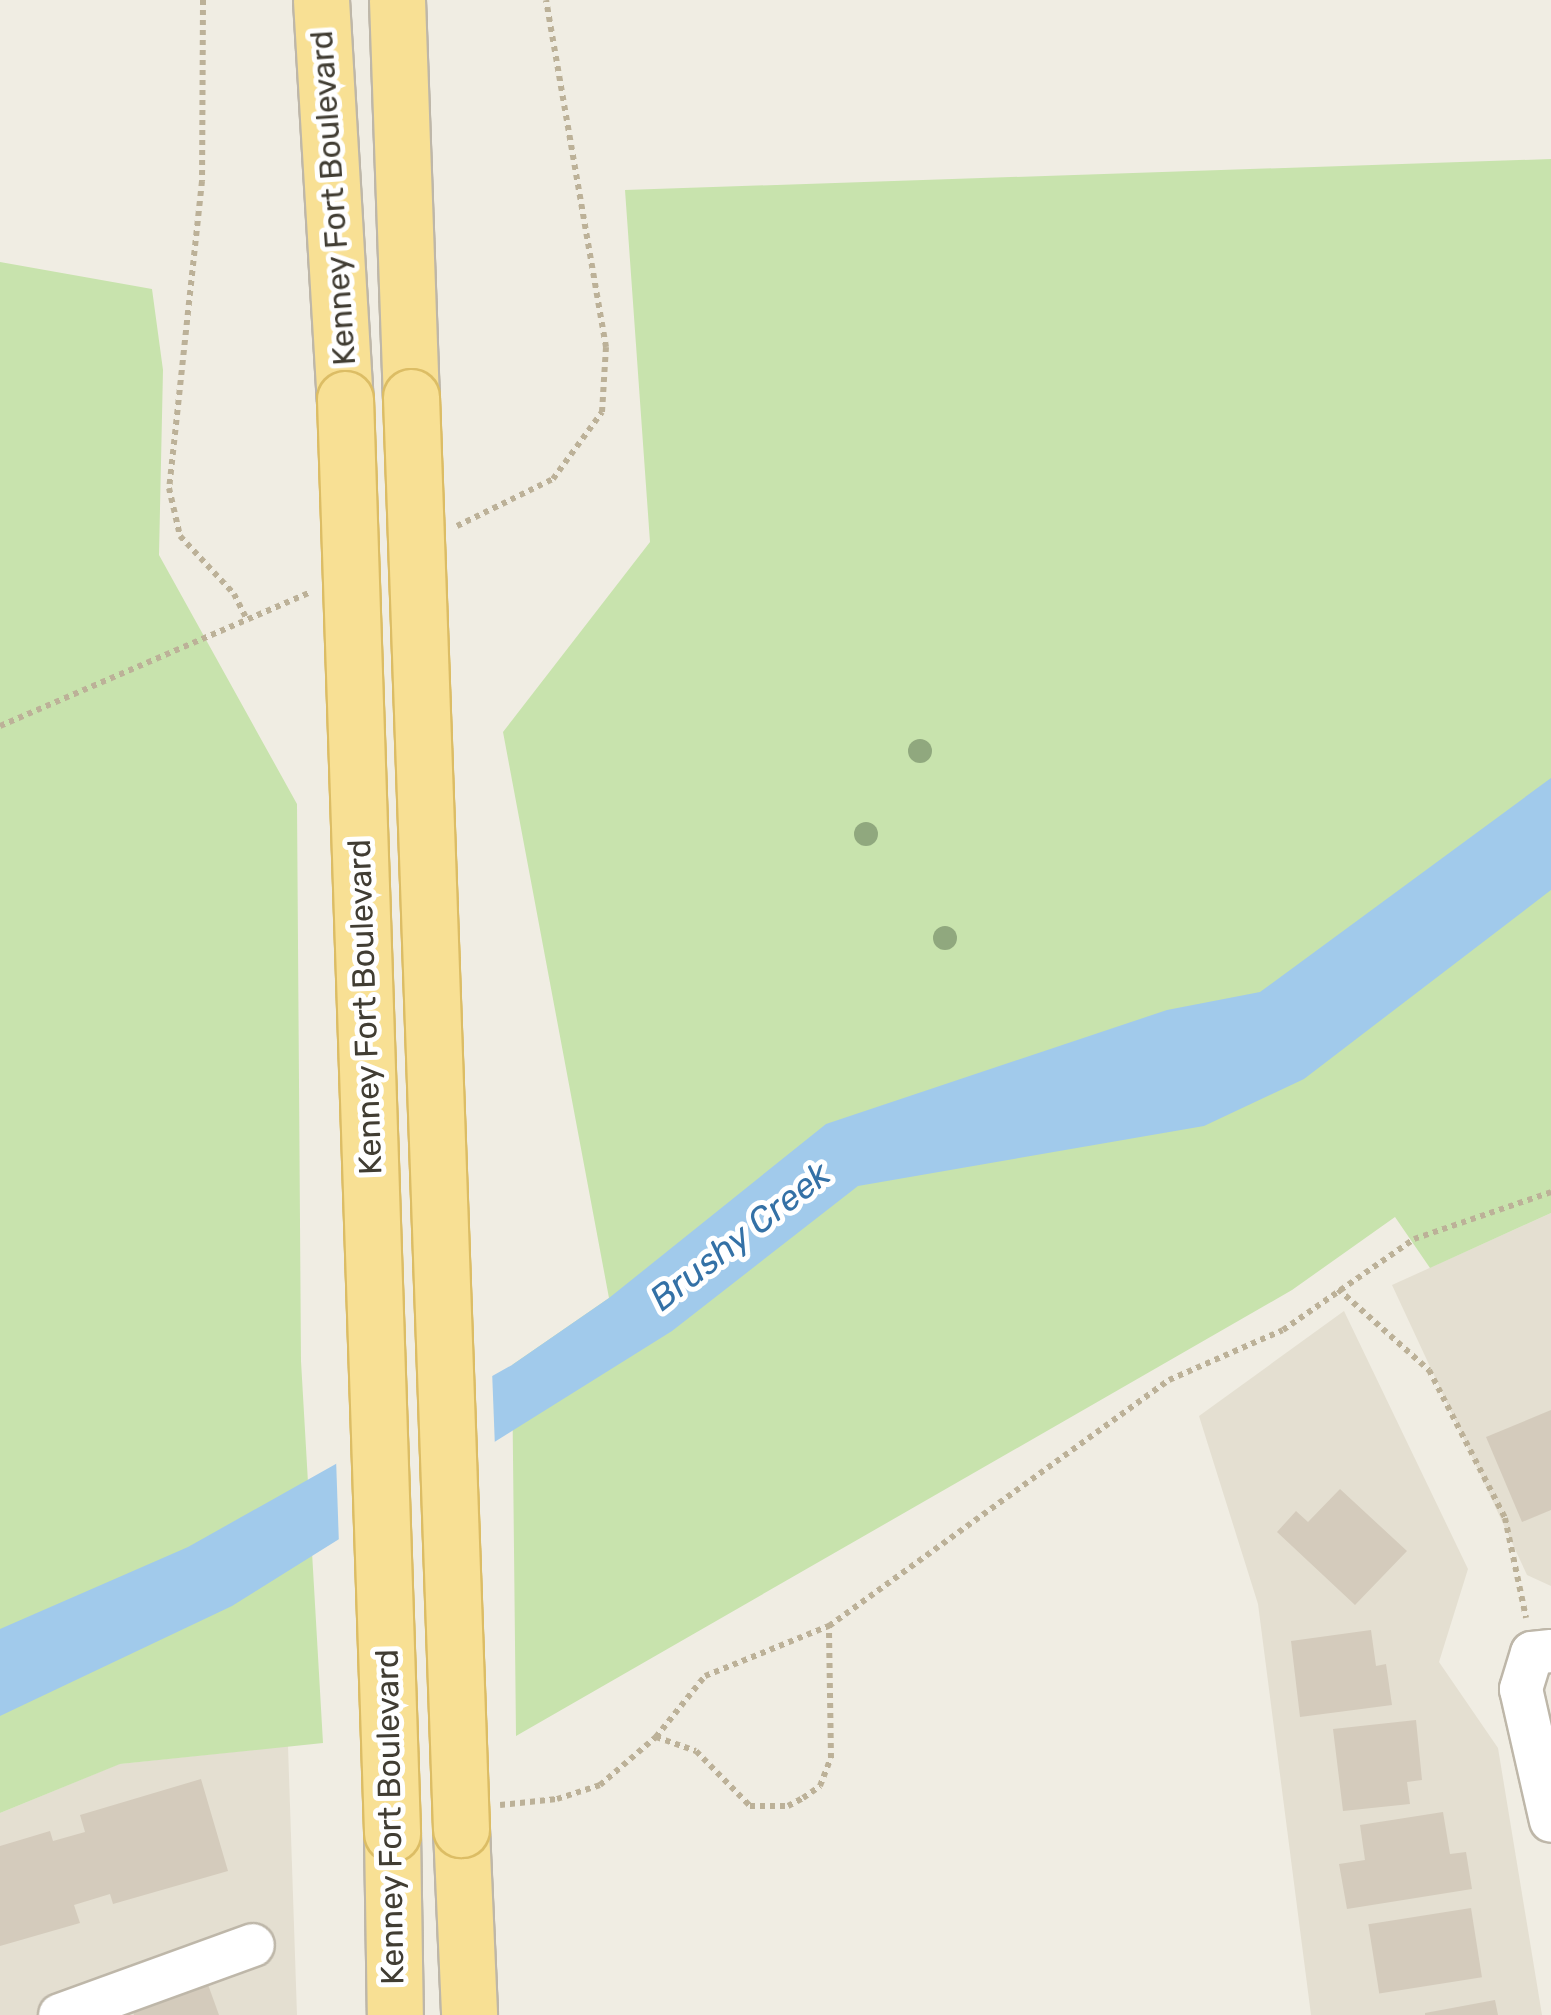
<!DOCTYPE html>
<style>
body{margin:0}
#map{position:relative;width:1551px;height:2015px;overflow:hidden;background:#f0ede3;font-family:Rubik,sans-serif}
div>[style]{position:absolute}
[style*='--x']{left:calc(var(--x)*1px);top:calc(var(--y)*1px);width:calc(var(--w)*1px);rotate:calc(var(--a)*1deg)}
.residential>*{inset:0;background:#e4dfd1}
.green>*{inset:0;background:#c8e3ad}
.water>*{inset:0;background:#a1caeb}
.pier>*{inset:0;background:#f0ede3}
.building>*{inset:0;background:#d4cbbc;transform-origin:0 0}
.path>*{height:6px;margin-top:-3px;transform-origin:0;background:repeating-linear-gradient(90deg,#bcb198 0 5px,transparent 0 10px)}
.roads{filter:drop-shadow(2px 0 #beb7a9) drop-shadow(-2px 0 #beb7a9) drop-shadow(0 2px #beb7a9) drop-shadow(0 -2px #beb7a9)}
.minor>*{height:42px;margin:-21px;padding:0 21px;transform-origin:21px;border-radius:21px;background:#fff}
.major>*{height:55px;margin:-27.5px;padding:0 27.5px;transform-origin:27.5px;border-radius:27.5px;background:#f8e094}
.bridges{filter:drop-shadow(2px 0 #dcbd65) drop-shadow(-2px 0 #dcbd65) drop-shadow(0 2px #dcbd65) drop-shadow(0 -2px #dcbd65)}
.major-bridge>*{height:55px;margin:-27.5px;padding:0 27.5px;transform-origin:27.5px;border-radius:27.5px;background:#f8e094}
.trees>*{width:24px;height:24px;margin:-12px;border-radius:50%;background:#90a87e}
span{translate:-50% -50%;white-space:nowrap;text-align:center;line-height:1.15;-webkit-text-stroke:10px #fff;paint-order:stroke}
.street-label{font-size:32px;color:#413d33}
.water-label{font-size:35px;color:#3471a6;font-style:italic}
</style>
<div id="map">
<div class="residential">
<div style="clip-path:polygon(1551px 1213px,1551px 1586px,1527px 1575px,1392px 1285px)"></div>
<div style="clip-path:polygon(1344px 1311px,1468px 1569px,1439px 1662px,1498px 1748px,1542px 2015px,1311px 2015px,1258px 1604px,1199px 1416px)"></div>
<div style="clip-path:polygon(288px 1746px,297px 2015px,0 2015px,0 1813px,119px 1764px)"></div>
</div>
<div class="green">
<div style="clip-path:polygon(1551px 159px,1551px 1213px,1430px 1268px,1395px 1217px,1292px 1290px,516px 1736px,512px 1365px,609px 1298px,503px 732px,650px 542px,625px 190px)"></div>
<div style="clip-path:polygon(0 262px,152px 289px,163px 370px,159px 555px,297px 804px,301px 1361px,323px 1743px,120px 1764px,0 1813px)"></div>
</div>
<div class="water">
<div style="clip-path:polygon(1551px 778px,1551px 890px,1304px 1079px,1204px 1126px,858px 1186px,672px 1331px,232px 1606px,0 1716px,0 1629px,188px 1547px,512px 1365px,609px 1298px,826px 1124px,1167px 1010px,1260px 992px)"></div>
</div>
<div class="pier">
<div style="clip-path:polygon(492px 1370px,495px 1448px,339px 1545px,336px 1458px)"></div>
</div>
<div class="building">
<div style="clip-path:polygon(1551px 1410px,1551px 1510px,1522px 1522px,1486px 1437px)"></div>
<div style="clip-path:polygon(1340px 1489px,1407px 1551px,1355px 1605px,1277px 1532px,1296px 1511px,1308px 1522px)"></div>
<div style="clip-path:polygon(1371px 1630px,1376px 1666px,1386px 1664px,1392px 1705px,1300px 1717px,1291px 1641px)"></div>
<div style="clip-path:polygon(1416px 1720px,1422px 1780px,1407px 1782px,1410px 1804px,1343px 1811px,1333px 1729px)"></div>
<div style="clip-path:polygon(201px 1779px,228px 1871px,113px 1904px,110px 1894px,74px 1905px,80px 1923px,0 1946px,0 1846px,50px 1831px,53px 1841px,85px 1832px,80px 1815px)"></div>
<div style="clip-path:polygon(1443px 1812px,1450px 1854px,1466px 1852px,1472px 1889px,1347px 1909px,1339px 1864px,1365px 1860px,1360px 1825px)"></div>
<div style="left:1471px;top:1908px;width:70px;height:104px;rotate:81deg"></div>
<div style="clip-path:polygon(206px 1979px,219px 2015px,134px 2015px,131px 2006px)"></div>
<div style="clip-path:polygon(1495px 2000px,1498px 2015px,1425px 2015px,1425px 2013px)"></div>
</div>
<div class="path">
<div style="--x:203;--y:0;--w:181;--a:90.3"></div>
<div style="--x:202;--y:181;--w:309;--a:96.1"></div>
<div style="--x:169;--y:488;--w:49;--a:77.1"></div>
<div style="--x:180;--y:536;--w:79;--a:47"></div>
<div style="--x:234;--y:594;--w:29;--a:63"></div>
<div style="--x:457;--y:526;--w:107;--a:-26.1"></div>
<div style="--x:553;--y:479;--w:83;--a:-53.8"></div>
<div style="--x:602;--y:412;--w:65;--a:-86.5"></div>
<div style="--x:606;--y:347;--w:352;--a:-99.8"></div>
<div style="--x:0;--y:726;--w:336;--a:-23.3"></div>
<div style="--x:1338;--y:1289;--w:122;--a:41.7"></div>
<div style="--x:1429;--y:1370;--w:166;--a:62.8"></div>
<div style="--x:1505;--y:1518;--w:102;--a:78.1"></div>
<div style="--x:656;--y:1737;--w:42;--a:19.3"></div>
<div style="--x:696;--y:1751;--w:77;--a:45.5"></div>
<div style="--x:750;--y:1806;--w:38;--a:0"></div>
<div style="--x:788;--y:1806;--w:17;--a:-28"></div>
<div style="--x:803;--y:1798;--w:21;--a:-35"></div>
<div style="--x:820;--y:1786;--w:30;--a:-69"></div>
<div style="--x:831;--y:1758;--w:132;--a:-90.9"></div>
<div style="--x:500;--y:1805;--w:57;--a:-6"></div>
<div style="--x:557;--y:1799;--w:45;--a:-18"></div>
<div style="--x:600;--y:1785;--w:74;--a:-40.6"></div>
<div style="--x:656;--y:1737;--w:78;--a:-51.2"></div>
<div style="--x:705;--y:1676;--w:134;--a:-22"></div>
<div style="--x:829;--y:1626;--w:420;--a:-35.9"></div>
<div style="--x:1169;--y:1380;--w:124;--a:-23.7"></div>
<div style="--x:1283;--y:1330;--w:160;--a:-34.8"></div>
<div style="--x:1414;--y:1239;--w:145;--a:-18.9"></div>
</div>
<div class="roads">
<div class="minor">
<div style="--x:1551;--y:1651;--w:19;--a:174"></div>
<div style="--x:1532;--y:1653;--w:38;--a:107"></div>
<div style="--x:1521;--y:1689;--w:135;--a:77.2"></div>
<div style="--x:60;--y:2015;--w:205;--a:-19.9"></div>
</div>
<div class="major">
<div style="--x:321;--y:0;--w:400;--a:86.6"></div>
<div style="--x:397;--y:0;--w:397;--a:88"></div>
<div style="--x:461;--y:1829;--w:186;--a:87.5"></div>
<div style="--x:392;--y:1833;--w:182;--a:89.1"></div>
</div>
</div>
<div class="bridges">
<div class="major-bridge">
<div style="--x:411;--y:397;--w:1433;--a:88"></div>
<div style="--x:345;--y:399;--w:1435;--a:88.12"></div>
</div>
</div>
<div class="trees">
<div style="left:920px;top:751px"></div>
<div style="left:866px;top:834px"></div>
<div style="left:945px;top:938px"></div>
</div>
<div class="street-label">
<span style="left:333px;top:198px;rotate:-94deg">Kenney Fort Boulevard</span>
<span style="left:365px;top:1007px;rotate:-92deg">Kenney Fort Boulevard</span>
<span style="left:390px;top:1817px;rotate:-91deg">Kenney Fort Boulevard</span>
</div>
<div class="water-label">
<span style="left:740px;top:1236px;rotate:-38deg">Brushy Creek</span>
</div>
</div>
